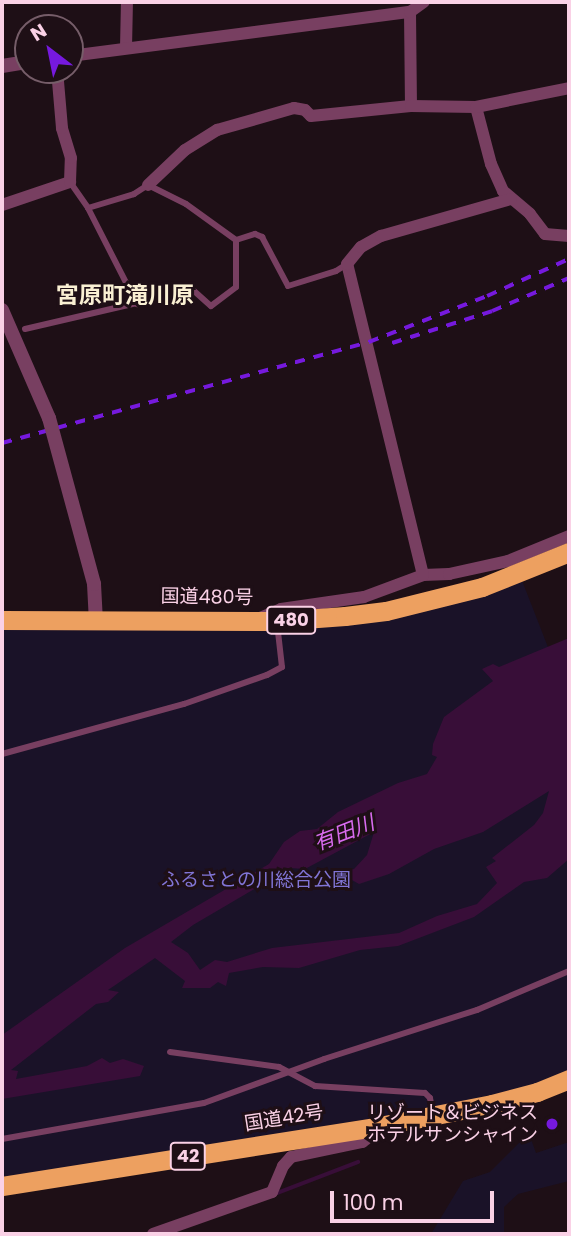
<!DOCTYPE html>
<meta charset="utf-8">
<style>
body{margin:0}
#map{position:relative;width:571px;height:1236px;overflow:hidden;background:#1e0f16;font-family:Poppins,"Noto Sans JP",sans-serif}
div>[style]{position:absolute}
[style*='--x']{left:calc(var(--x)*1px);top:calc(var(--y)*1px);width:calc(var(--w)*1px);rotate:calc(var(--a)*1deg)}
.green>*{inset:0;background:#1a1228}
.water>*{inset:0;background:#380e38}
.stream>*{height:3.5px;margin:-1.75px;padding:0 1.75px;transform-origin:1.75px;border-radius:1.75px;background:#380e38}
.service>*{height:6px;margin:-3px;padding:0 3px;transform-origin:3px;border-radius:3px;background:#783f61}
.minor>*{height:12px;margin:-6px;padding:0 6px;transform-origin:6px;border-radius:6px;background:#783f61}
.tertiary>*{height:14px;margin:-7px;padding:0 7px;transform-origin:7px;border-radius:7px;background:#783f61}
.trunk>*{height:19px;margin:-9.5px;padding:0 9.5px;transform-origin:9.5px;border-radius:9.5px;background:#eda060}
.rail>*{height:3.5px;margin-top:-1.75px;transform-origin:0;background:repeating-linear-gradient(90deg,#7619de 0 10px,transparent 0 19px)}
.tertiary-bridge>*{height:14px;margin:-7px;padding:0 7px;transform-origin:7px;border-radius:7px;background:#783f61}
.dots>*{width:19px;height:19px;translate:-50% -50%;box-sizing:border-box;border:4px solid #1e0f16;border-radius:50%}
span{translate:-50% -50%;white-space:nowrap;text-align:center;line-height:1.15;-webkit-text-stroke:6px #1e0f16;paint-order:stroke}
.shield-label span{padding:2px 5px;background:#1e0f16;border:2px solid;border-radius:5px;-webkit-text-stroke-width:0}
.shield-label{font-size:18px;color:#fad1e6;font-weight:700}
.street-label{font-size:19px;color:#fad1e6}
.park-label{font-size:19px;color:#8175d6}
.poi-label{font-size:19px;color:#fad1e6}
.right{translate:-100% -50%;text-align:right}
.water-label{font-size:21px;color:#d86bee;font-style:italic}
.quarter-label{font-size:23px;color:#faf0d3;font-weight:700}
.frame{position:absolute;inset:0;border:4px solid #fad1e6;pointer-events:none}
.north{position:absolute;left:14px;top:14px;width:70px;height:70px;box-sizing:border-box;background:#1e0f16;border:2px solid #765d69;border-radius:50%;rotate:328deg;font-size:19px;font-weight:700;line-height:28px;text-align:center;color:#fad1e6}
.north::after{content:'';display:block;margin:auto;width:24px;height:32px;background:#7619de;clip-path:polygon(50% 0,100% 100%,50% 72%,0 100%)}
.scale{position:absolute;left:330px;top:1191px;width:164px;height:32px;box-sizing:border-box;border:4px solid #fad1e6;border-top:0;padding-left:9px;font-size:21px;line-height:24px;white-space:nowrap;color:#fad1e6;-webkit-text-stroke:5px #1e0f16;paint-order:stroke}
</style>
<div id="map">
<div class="green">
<div style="clip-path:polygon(521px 578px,569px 701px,569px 1072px,532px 1086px,421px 1110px,2px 1180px,2px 628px,265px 626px)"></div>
<div style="clip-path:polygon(531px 1139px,536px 1153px,569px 1142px,569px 1181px,518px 1194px,504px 1207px,504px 1234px,431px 1234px,463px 1181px,490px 1172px,519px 1143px)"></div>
</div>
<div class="water">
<div style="clip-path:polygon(evenodd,569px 638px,569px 859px,547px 878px,524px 882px,474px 917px,398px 946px,360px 950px,299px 968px,263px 967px,229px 973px,226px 986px,218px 982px,210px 988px,182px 988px,185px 981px,155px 958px,108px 990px,119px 992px,108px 1002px,96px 1004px,11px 1070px,18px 1071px,16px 1079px,87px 1066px,102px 1058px,110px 1063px,123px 1059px,144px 1066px,140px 1076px,2px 1099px,2px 1035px,125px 948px,269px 864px,284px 842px,300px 831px,317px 829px,338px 812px,398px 783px,427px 774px,437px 757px,432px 755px,433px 744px,444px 717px,493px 681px,482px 669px,493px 664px,499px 667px,569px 638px,549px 791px,543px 813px,534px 825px,492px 858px,496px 861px,486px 867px,497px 883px,477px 904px,437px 916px,399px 933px,272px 948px,227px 962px,215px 960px,200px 970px,188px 953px,171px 942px,193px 925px,290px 868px,305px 869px,374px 832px,367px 855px,354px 869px,338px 872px,359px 884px,389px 874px,434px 849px,483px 832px,549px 791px)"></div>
</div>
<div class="stream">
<div style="--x:275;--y:1194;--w:89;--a:-21.1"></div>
</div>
<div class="service">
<div style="--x:70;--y:182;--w:32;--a:55"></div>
<div style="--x:88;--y:208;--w:108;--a:63"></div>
<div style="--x:88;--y:208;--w:48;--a:-16.9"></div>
<div style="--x:134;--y:194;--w:17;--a:-33"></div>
<div style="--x:148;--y:185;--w:42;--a:26.6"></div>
<div style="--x:186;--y:204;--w:62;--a:35.8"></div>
<div style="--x:236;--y:240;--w:20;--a:-18"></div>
<div style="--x:255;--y:234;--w:8;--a:23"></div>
<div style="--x:262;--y:237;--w:55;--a:62"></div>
<div style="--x:288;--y:286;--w:50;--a:-17.4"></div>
<div style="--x:336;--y:271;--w:13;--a:-32"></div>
<div style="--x:25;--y:329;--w:172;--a:-13.1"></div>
<div style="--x:193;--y:290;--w:24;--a:42"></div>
<div style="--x:211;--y:306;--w:31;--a:-37"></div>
<div style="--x:236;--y:287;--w:47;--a:-90"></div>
<div style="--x:2;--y:754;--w:189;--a:-15.4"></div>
<div style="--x:184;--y:704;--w:88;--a:-19.3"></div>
<div style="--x:267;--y:675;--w:17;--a:-28"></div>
<div style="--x:282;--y:667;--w:44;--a:-96.5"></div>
<div style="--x:170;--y:1052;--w:110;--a:7.8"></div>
<div style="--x:279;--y:1067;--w:41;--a:27.8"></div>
<div style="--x:315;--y:1086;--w:110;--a:3.6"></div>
<div style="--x:425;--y:1093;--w:7;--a:45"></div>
<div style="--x:430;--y:1098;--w:16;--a:79"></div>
<div style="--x:2;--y:1139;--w:205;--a:-10.1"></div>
<div style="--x:204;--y:1103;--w:128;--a:-20.1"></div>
<div style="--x:324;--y:1059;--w:161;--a:-17.8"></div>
<div style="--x:477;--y:1010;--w:100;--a:-23"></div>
</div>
<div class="minor">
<div style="--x:410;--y:12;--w:94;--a:89.4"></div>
<div style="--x:126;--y:48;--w:46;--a:-88.8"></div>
<div style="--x:70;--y:56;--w:343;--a:-7.4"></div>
<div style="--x:410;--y:12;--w:17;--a:-36"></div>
<div style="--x:476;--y:107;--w:59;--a:75.3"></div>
<div style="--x:491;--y:164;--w:30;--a:66"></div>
<div style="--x:503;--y:191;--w:35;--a:40"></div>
<div style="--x:530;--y:214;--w:25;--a:53"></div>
<div style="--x:545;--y:234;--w:24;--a:5"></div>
<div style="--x:148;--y:185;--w:51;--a:-43.4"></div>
<div style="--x:185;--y:150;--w:38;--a:-32"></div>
<div style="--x:217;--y:130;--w:80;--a:-15.9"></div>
<div style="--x:294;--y:108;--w:11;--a:10"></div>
<div style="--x:305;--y:110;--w:8;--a:45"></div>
<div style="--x:311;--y:116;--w:100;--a:-5.7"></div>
<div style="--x:411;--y:106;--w:65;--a:0.9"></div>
<div style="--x:476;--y:107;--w:95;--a:-11.5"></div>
<div style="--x:2;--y:205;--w:72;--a:-18.7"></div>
<div style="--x:70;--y:182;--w:24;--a:-88"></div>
<div style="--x:71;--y:158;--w:31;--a:-107"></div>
<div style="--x:62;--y:128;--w:58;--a:-94.9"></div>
<div style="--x:423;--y:575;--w:26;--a:-2"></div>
<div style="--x:449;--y:574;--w:60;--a:-12.4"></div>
<div style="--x:508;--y:561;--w:66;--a:-22.3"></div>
<div style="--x:260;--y:618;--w:23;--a:-23"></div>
<div style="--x:281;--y:609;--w:84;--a:-8.2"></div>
<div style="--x:364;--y:597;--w:63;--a:-20.4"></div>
<div style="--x:423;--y:575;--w:320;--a:-103.7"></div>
<div style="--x:347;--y:264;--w:22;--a:-51"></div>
<div style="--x:361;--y:247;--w:23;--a:-29"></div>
<div style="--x:381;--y:236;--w:135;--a:-15.9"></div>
<div style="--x:153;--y:1234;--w:126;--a:-19.4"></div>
<div style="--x:272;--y:1192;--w:28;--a:-67"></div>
<div style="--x:283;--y:1166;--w:12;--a:-48"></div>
<div style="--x:291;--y:1157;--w:73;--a:-11.9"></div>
<div style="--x:362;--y:1142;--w:12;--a:-35"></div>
<div style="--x:372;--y:1135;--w:8;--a:-76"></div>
</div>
<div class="tertiary">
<div style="--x:2;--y:66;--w:26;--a:-9"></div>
<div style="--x:94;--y:584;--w:34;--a:87"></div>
</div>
<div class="trunk">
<div style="--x:2;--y:620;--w:275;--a:0.2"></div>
<div style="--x:277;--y:621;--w:68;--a:-4.2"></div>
<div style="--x:345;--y:616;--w:41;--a:-7"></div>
<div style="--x:386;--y:611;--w:99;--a:-14"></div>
<div style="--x:482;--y:587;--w:94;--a:-21.9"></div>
<div style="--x:2;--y:1186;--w:377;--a:-9"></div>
<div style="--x:374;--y:1127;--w:120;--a:-11"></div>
<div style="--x:492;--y:1104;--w:47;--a:-14.9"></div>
<div style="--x:537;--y:1092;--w:35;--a:-22"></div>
</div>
<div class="rail">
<div style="--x:392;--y:343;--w:105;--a:-17.7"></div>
<div style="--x:492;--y:311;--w:84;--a:-23.2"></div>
<div style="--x:2;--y:443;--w:381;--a:-15.4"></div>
<div style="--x:369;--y:342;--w:127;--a:-21.3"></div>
<div style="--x:487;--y:296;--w:90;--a:-24.3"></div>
</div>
<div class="tertiary-bridge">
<div style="--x:2;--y:310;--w:118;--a:66.5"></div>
<div style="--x:49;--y:418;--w:172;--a:74.8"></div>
</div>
<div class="dots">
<div style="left:552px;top:1124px;background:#7619de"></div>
</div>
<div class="shield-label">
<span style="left:291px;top:620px">480</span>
<span style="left:188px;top:1156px">42</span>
</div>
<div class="street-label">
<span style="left:207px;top:597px;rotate:1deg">国道480号</span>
<span style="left:284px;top:1118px;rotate:-9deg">国道42号</span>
</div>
<div class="park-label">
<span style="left:256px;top:880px">ふるさとの川総合公園</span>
</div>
<div class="poi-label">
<span class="right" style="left:538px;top:1124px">リゾート＆ビジネス<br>ホテルサンシャイン</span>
</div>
<div class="water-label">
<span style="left:344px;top:833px;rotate:-21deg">有田川</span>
</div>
<div class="quarter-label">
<span style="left:125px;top:295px">宮原町滝川原</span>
</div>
<div class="frame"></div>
<div class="north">N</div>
<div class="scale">100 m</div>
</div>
